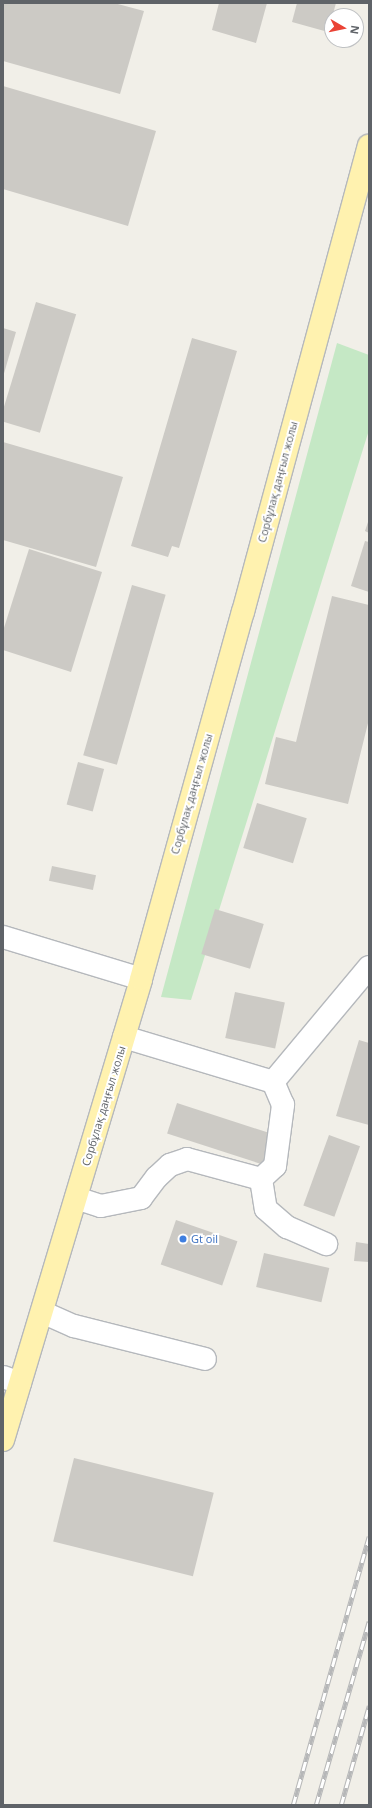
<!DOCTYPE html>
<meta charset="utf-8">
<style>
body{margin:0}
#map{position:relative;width:372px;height:1808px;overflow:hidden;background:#f1efe8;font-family:"Open Sans",sans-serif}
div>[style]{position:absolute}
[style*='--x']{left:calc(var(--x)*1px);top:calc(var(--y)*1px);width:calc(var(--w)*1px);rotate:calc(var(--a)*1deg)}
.green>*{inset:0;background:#c5e8c5}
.building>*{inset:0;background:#cccac5;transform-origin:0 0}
.roads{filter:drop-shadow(1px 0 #b5b8bc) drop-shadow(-1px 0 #b5b8bc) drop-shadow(0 1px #b5b8bc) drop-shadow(0 -1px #b5b8bc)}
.minor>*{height:22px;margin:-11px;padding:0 11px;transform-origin:11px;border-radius:11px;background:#fff}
.major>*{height:22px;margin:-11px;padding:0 11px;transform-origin:11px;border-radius:11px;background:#fff2af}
.rail>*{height:4.5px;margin-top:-2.25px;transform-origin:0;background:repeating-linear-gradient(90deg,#fff 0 9px,#b6b7b8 0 18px);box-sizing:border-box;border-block:1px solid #b6b7b8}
.dots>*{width:11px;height:11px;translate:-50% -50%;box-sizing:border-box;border:2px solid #fff;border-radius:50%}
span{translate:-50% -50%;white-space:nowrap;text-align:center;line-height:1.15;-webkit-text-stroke:4px #fff;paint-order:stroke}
.street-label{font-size:11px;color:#5f6368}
.shop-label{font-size:11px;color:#366cbe}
.left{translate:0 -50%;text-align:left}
.frame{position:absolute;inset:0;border:4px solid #5f6368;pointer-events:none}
.north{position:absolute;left:324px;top:8px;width:40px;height:40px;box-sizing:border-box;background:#fff;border:1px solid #bfc1c3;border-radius:50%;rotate:99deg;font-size:11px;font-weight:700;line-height:16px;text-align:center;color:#5f6368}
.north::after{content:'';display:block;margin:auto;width:14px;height:18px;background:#ea4335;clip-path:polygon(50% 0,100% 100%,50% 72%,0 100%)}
</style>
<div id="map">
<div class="green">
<div style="clip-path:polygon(337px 343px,369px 355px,369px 430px,191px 1000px,161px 997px)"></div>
</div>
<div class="building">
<div style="clip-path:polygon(3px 3px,114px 3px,144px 11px,120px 94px,3px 61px)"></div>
<div style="clip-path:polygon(219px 3px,267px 3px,256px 43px,212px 30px)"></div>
<div style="clip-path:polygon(297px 3px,336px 3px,328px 32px,292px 22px)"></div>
<div style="clip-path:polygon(3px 86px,156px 131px,128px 226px,3px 189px)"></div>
<div style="left:36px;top:302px;width:42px;height:124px;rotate:17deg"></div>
<div style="clip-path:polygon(3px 328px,16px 332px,3px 377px)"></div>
<div style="clip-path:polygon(192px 338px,237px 351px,179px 548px,172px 546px,168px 557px,131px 546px)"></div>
<div style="clip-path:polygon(3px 442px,123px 477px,96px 567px,3px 540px)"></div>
<div style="clip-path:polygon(369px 519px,369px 533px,365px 531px)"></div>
<div style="clip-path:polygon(365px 541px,369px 542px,369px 592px,351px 586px)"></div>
<div style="clip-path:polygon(29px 549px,102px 572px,71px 672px,3px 650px,3px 631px)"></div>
<div style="left:132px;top:585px;width:35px;height:177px;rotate:16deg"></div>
<div style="clip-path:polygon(332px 596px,369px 605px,369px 719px,348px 804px,265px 784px,276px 737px,296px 742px)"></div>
<div style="left:78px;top:762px;width:27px;height:44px;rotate:15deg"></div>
<div style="left:257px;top:803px;width:52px;height:47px;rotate:17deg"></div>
<div style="left:52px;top:866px;width:45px;height:15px;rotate:12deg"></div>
<div style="left:215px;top:909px;width:51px;height:47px;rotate:17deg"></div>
<div style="left:235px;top:992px;width:51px;height:47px;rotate:12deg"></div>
<div style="clip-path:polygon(359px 1040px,369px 1043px,369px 1125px,336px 1116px)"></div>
<div style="left:177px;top:1103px;width:103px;height:32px;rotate:18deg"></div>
<div style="left:329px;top:1135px;width:33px;height:75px;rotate:20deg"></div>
<div style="left:176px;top:1220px;width:65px;height:47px;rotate:19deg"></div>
<div style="clip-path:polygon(356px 1242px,369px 1244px,369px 1262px,354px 1261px)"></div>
<div style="left:264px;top:1253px;width:67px;height:35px;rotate:13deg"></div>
<div style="left:74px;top:1458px;width:144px;height:86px;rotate:14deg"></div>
</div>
<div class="roads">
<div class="minor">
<div style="--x:3;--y:937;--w:144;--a:16.9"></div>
<div style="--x:124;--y:1037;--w:156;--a:16.8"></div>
<div style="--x:273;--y:1082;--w:150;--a:-50.1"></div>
<div style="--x:261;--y:1179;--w:30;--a:81"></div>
<div style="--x:266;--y:1209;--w:28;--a:41"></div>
<div style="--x:287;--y:1227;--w:43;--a:23.6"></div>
<div style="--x:76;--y:1198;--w:26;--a:18"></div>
<div style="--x:101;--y:1206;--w:41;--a:-11.3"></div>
<div style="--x:141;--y:1198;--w:26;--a:-53"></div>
<div style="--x:157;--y:1177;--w:18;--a:-43"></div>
<div style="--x:170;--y:1165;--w:18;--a:-19"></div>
<div style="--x:187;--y:1159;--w:77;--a:15.1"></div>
<div style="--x:261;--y:1179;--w:19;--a:-43"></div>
<div style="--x:275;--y:1166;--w:62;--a:-82.5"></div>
<div style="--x:283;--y:1105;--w:25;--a:-113"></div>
<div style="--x:42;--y:1312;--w:35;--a:24"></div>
<div style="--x:74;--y:1326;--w:135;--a:14.1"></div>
<div style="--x:3;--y:1377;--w:18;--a:19"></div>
</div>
<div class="major">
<div style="--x:3;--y:1440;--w:481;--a:-73.3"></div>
<div style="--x:141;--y:979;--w:381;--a:-74.5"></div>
<div style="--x:243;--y:612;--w:483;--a:-74.9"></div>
</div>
</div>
<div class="rail">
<div style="--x:293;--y:1805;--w:279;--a:-74.2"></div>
<div style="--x:316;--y:1805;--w:191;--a:-73.9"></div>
<div style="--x:341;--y:1805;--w:103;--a:-74.2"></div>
</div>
<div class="dots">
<div style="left:183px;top:1239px;background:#3f7fe0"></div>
</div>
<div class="street-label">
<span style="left:278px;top:482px;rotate:-75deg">Сорбұлақ даңғыл жолы</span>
<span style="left:192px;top:794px;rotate:-74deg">Сорбұлақ даңғыл жолы</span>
<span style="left:104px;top:1106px;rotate:-73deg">Сорбұлақ даңғыл жолы</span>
</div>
<div class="shop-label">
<span class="left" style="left:191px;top:1239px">Gt oil</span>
</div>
<div class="frame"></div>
<div class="north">N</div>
</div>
